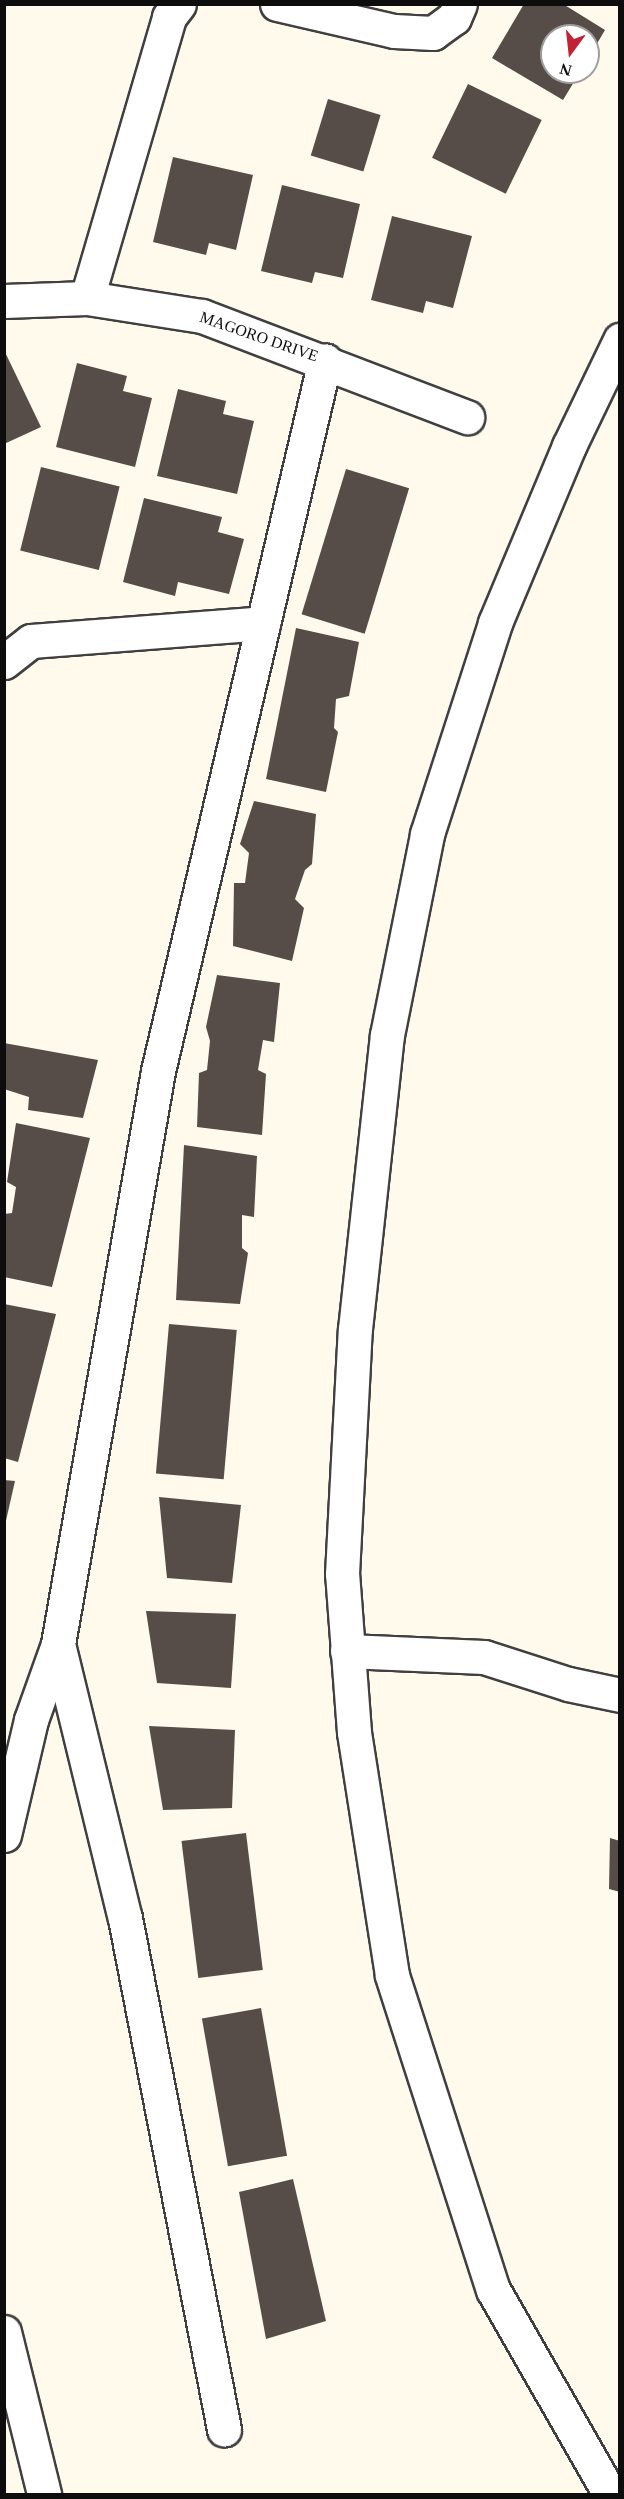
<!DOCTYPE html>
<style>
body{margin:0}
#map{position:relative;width:624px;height:2499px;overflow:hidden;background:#fffaec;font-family:"Times New Roman",serif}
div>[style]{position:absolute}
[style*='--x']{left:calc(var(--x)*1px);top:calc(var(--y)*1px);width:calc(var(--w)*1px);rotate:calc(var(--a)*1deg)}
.building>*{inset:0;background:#564d49;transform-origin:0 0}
.roads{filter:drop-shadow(2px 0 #404040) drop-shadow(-2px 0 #404040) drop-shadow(0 2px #404040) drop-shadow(0 -2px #404040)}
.minor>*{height:33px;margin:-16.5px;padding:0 16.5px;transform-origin:16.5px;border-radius:16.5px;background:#fff}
span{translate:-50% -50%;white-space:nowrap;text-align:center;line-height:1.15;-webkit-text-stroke:6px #fff;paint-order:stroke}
.street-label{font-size:16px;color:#0d0d0d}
.frame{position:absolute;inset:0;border:6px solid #0d0d0d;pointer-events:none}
.north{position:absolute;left:540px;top:24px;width:60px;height:60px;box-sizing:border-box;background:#fff;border:2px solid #9e9e9e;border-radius:50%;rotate:195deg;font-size:16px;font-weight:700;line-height:24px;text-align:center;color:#0d0d0d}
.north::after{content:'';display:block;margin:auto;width:21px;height:27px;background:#c02236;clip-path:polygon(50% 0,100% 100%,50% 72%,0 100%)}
</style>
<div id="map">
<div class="building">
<div style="clip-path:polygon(524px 4px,563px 4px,605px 30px,588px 59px,588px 36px,552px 36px,552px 72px,580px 72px,563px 100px,492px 58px)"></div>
<div style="left:468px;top:84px;width:82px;height:82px;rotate:26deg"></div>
<div style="left:328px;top:99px;width:55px;height:59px;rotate:17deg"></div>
<div style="clip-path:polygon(173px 157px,253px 175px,236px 250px,209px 243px,206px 255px,153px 242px)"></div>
<div style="clip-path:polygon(282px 185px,360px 204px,343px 278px,315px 272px,312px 283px,261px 271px)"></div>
<div style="clip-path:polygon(392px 216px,472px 236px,453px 308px,426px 301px,423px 313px,371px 300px)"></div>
<div style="clip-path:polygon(4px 350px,41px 427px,4px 444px)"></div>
<div style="clip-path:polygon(77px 363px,127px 376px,123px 391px,152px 398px,135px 467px,56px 447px)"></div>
<div style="clip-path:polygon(178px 389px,226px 401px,223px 414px,254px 421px,237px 494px,157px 476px)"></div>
<div style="left:41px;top:467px;width:81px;height:86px;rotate:14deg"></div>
<div style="left:346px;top:469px;width:66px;height:152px;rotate:17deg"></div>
<div style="clip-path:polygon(144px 498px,222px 517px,218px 532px,244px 539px,229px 594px,178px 582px,175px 596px,123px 582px)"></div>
<div style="clip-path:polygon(296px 628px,359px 642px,349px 696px,336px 699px,334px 728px,338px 732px,326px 792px,266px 779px)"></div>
<div style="clip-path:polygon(254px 801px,316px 814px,312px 864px,305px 870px,295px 899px,304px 908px,292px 961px,233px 946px,234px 883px,245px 883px,249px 853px,240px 844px)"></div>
<div style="clip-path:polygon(217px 975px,280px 983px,274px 1042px,263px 1040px,258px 1070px,266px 1074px,262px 1135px,197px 1127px,199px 1073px,207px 1070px,210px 1041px,206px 1027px)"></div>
<div style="clip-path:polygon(4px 1043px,98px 1060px,83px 1118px,28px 1110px,29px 1097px,4px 1089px)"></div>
<div style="clip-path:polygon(16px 1123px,90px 1138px,52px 1287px,4px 1277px,4px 1214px,12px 1213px,16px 1187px,7px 1182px)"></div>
<div style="clip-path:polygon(184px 1145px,257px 1156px,254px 1217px,242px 1215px,242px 1248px,248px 1253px,240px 1304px,176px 1300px)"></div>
<div style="clip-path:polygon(4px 1304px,56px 1314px,18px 1462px,4px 1458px)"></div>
<div style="left:169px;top:1324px;width:68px;height:150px;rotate:5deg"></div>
<div style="clip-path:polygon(4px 1480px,15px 1481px,5px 1525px,4px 1525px)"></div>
<div style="clip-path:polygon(159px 1497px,241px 1505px,232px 1583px,167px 1578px)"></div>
<div style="clip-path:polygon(146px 1611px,236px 1614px,231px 1688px,157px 1683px)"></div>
<div style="clip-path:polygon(149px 1726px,235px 1730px,232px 1808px,163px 1810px)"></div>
<div style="left:246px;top:1833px;width:138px;height:65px;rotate:83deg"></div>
<div style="clip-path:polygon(610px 1838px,620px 1841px,620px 1892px,609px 1889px)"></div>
<div style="left:261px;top:2008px;width:150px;height:60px;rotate:80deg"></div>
<div style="clip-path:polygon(293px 2179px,326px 2321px,266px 2339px,239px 2192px)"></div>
</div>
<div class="roads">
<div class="minor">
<div style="--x:277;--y:4;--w:120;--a:13"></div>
<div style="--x:394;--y:31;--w:39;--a:3"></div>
<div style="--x:433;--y:33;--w:26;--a:-36"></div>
<div style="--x:454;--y:18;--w:15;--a:-67"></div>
<div style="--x:87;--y:298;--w:293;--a:-73.7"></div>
<div style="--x:169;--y:17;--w:16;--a:-52"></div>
<div style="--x:4;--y:301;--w:83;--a:-2.1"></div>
<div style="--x:87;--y:298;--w:116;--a:8.9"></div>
<div style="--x:202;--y:316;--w:284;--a:20.9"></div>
<div style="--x:4;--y:662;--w:34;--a:-38"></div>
<div style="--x:31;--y:641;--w:233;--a:-4.4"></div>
<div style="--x:58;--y:1644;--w:282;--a:76.3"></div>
<div style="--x:125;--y:1918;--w:521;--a:79.04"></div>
<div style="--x:347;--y:1651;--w:137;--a:2.5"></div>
<div style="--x:484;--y:1657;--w:88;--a:17.8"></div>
<div style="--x:568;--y:1684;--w:53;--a:11.9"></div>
<div style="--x:4;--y:1835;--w:118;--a:-76.8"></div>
<div style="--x:31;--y:1720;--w:81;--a:-70.4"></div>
<div style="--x:58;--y:1644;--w:582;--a:-80.1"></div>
<div style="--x:158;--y:1071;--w:730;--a:-76.78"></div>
<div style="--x:4;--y:2332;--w:167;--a:76.1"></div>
<div style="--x:610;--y:2494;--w:235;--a:-119.8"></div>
<div style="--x:493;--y:2290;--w:331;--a:-107.8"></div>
<div style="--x:392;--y:1975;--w:246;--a:-98.9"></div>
<div style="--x:354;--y:1732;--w:158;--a:-94.3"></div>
<div style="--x:342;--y:1574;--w:245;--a:-87"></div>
<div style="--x:355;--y:1329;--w:296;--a:-83.8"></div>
<div style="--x:387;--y:1035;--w:205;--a:-78.7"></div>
<div style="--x:427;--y:834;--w:222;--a:-72.1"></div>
<div style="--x:495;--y:623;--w:192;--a:-67.3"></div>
<div style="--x:569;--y:446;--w:118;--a:-64.3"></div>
</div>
</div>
<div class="street-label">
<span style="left:259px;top:337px;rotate:19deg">MAGORO DRIVE</span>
</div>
<div class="frame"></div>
<div class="north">N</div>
</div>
